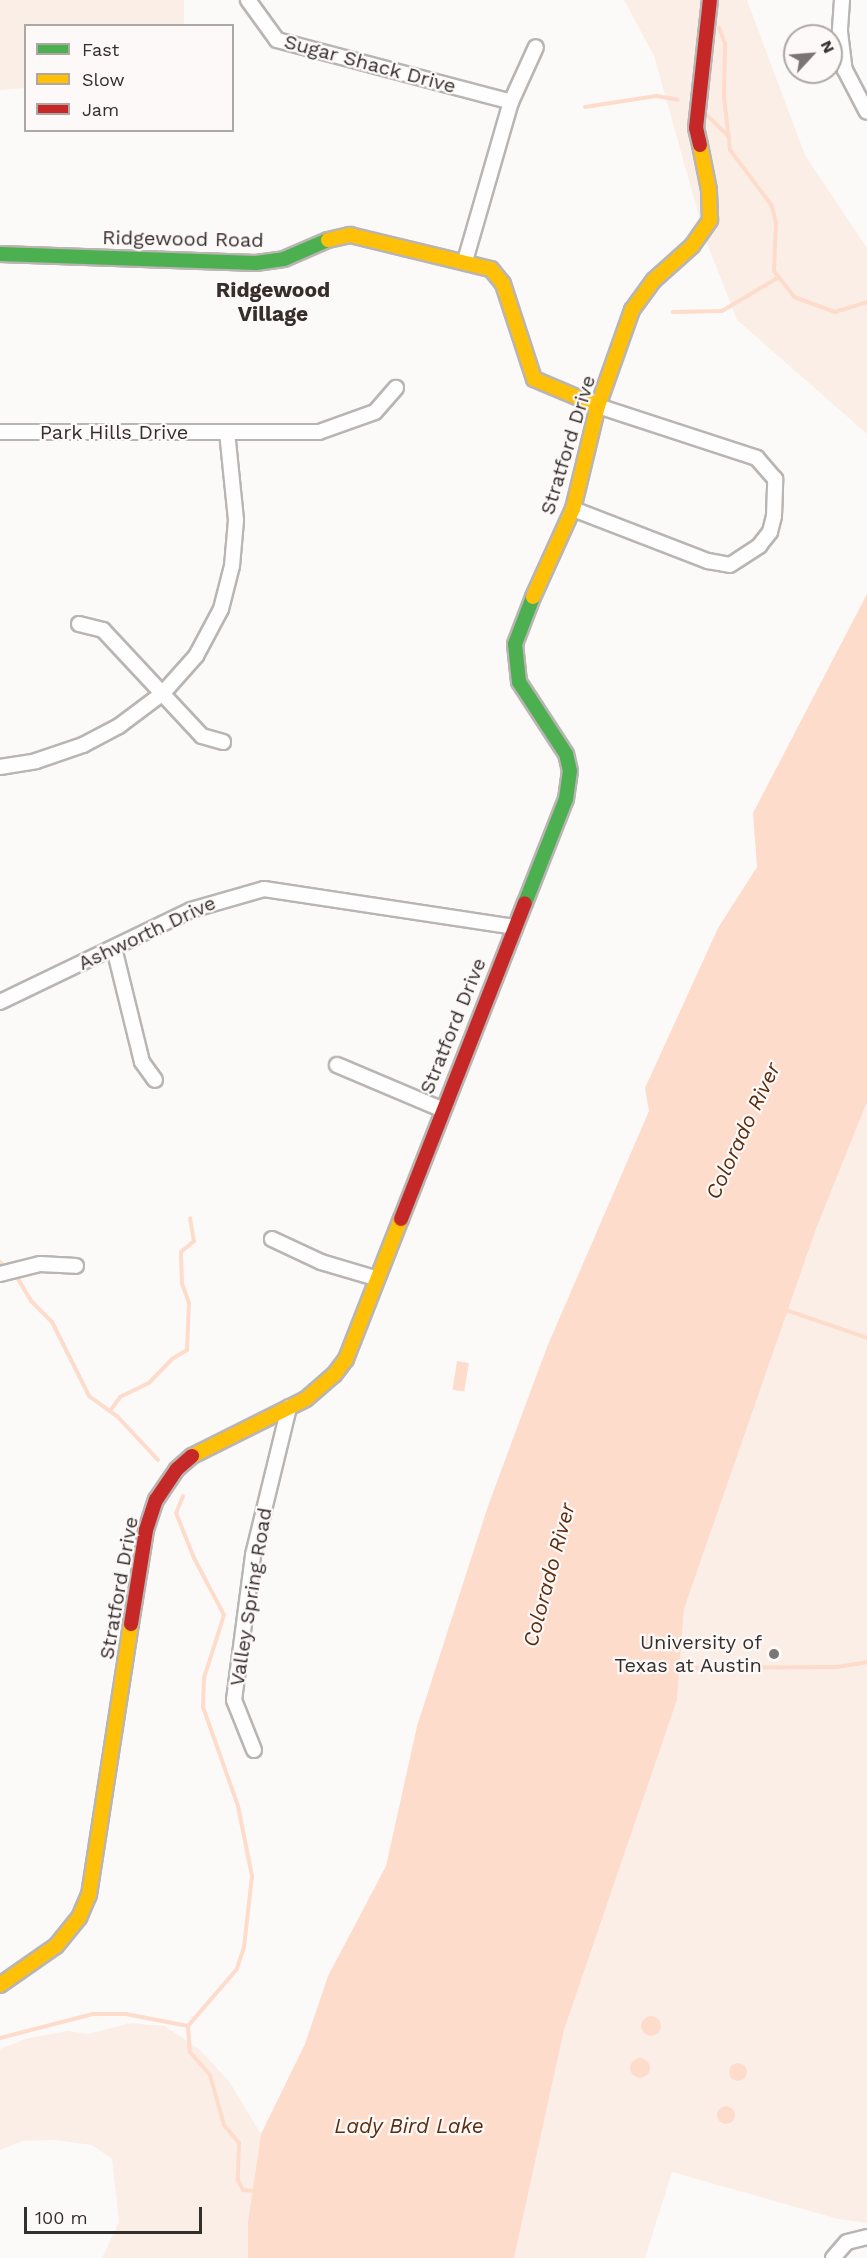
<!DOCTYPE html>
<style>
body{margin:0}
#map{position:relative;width:867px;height:2258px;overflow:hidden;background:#fcfaf9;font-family:"Work Sans",sans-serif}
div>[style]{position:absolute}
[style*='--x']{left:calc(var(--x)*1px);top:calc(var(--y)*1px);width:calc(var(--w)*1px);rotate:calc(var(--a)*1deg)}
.green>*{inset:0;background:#fbeee7}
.water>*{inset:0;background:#fedccb;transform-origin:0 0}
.round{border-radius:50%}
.stream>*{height:4px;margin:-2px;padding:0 2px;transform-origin:2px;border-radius:2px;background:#fedccb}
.roads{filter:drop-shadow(2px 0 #b9b5b3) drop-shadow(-2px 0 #b9b5b3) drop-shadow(0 2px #b9b5b3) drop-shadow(0 -2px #b9b5b3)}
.street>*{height:14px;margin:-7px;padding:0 7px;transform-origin:7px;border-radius:7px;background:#fffefe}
.fast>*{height:14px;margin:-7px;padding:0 7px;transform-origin:7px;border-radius:7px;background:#4caf50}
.slow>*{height:14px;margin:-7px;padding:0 7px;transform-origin:7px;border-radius:7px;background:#ffc107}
.jam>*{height:14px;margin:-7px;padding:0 7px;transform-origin:7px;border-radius:7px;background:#c62828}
.dots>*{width:16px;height:16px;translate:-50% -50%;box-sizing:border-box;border:3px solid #fdf9f8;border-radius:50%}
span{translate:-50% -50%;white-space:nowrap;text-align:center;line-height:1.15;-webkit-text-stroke:4.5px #fdf9f8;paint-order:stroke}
.street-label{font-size:20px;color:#352f2c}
.poi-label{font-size:20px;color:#352f2c}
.right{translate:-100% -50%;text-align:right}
.neighbourhood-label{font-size:21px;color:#352f2c;font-weight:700}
.water-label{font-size:21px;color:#5c2c0e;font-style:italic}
.legend{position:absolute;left:24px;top:24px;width:210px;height:108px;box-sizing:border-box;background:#fdf9f8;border:2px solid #ada8a6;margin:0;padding:8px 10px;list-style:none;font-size:18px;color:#352f2c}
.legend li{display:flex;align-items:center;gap:12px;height:30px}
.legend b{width:30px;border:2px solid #ada8a6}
.north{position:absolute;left:783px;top:24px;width:60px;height:60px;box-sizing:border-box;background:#fdf9f8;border:2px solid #ada8a6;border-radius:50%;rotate:64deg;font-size:16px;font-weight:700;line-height:24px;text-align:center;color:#352f2c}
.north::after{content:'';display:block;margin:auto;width:21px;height:27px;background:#7b7674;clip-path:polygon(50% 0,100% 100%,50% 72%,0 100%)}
.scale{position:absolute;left:24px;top:2207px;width:178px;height:27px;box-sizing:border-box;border:3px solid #352f2c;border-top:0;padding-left:8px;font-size:18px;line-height:21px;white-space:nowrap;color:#352f2c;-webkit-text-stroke:4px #fdf9f8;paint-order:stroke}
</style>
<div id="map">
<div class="green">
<div style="clip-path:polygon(0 0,184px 0,184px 25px,26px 26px,25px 88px,0 90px)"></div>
<div style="clip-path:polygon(624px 0,747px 0,805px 155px,867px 248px,867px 434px,737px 320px,706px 241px,654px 56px)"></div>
<div style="clip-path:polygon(867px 1102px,867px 2223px,838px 2219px,672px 2172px,645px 2258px,514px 2258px,564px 2030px,677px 1700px,684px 1609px,816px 1229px)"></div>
<div style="clip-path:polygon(130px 2023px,165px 2026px,199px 2049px,229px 2081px,261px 2134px,248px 2221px,248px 2258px,102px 2258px,119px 2222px,112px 2159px,92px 2145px,53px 2140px,23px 2141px,0 2150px,0 2049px,28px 2038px,68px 2031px,88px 2034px)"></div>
</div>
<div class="water">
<div style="clip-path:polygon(867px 594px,867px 1102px,816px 1229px,684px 1609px,677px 1700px,564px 2030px,514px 2258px,248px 2258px,248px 2221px,261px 2134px,305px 2044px,328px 1976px,386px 1866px,417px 1726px,488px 1506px,547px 1347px,649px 1111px,645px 1088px,718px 928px,757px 867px,753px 813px)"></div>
<div style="left:457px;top:1361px;width:12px;height:29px;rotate:9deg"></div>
<div class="round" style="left:641px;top:2016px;width:20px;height:20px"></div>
<div class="round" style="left:630px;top:2058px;width:20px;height:20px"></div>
<div class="round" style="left:729px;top:2063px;width:18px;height:18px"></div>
<div class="round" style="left:717px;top:2106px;width:18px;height:18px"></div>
</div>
<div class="stream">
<div style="--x:719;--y:28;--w:17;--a:69"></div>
<div style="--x:725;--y:44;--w:53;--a:91.1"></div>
<div style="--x:724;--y:97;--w:53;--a:83.5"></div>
<div style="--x:730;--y:150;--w:70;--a:53.1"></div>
<div style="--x:772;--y:206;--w:17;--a:77"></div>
<div style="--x:776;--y:223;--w:48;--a:92.4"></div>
<div style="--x:774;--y:271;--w:33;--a:52"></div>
<div style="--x:794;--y:297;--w:44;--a:20.1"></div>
<div style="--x:835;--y:312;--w:34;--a:-17"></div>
<div style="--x:585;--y:107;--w:72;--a:-8.8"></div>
<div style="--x:656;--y:96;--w:22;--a:10"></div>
<div style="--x:708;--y:116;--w:30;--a:45"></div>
<div style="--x:673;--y:312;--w:49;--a:-1.2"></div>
<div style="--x:722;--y:311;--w:66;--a:-30.8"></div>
<div style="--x:0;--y:1262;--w:3;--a:45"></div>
<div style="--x:18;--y:1279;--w:26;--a:59"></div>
<div style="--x:31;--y:1301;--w:30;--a:45"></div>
<div style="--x:52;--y:1322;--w:83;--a:63.4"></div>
<div style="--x:89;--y:1396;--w:34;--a:36"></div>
<div style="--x:117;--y:1416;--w:60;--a:47"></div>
<div style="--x:783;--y:1309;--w:89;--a:19"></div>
<div style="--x:110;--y:1411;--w:17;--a:-54"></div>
<div style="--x:120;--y:1397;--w:32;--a:-26"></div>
<div style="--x:149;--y:1383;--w:33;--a:-46"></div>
<div style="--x:172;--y:1359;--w:17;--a:-31"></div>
<div style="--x:187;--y:1350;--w:47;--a:-87.6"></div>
<div style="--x:189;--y:1303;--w:20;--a:-110"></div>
<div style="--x:182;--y:1284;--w:32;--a:-92"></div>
<div style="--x:181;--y:1252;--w:17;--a:-40"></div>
<div style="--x:194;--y:1241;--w:23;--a:-100"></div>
<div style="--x:183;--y:1496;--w:18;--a:112"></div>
<div style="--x:176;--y:1513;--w:48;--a:68.2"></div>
<div style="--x:194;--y:1558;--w:64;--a:62.2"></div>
<div style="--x:224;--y:1615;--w:66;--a:107.6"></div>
<div style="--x:204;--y:1678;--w:29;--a:92"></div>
<div style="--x:203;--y:1707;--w:105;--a:70.5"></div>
<div style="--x:238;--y:1806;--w:71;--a:78.7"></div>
<div style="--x:252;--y:1876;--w:71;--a:96.4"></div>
<div style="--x:244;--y:1947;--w:23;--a:108"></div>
<div style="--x:237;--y:1969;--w:75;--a:130.7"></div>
<div style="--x:188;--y:2026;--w:26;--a:86"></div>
<div style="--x:190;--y:2052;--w:30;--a:49"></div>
<div style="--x:210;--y:2075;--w:52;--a:74.4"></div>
<div style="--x:224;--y:2125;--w:23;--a:50"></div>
<div style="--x:239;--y:2143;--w:37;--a:92"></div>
<div style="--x:238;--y:2180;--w:11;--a:63"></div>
<div style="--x:243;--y:2190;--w:12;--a:5"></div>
<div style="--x:676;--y:1668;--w:161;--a:-0.4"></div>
<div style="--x:837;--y:1667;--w:30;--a:-9"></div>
<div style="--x:0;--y:2038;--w:96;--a:-14.5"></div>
<div style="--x:93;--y:2014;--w:33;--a:0"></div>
<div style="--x:126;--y:2014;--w:63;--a:11"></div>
</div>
<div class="roads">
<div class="street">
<div style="--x:248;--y:0;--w:49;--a:54.1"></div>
<div style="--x:277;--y:40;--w:242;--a:14.8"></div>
<div style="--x:842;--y:0;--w:32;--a:94"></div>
<div style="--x:840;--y:32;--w:38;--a:83"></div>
<div style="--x:845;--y:70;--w:47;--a:62.4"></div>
<div style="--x:465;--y:261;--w:166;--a:-73.9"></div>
<div style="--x:511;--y:102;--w:60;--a:-65.6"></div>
<div style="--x:0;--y:432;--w:319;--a:0"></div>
<div style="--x:319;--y:432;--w:59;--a:-19.7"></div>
<div style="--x:375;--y:412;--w:32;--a:-49"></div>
<div style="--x:573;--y:509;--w:145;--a:21.1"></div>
<div style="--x:708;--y:561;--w:22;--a:10"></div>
<div style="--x:730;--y:565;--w:35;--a:-33"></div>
<div style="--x:759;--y:546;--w:18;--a:-52"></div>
<div style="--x:770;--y:532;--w:16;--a:-76"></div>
<div style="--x:774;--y:516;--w:37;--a:-88"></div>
<div style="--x:775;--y:479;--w:28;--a:-131"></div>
<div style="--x:757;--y:458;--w:167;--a:-161.9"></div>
<div style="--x:79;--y:624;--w:25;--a:14"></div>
<div style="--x:103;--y:630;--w:145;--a:47"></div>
<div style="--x:202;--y:736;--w:22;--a:16"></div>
<div style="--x:0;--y:767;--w:36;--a:-9"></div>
<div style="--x:36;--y:761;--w:50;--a:-18.8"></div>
<div style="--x:83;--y:745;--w:41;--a:-27.8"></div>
<div style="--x:119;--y:726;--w:55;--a:-36.9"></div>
<div style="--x:163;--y:693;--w:50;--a:-48.3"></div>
<div style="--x:196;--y:656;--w:53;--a:-62"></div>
<div style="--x:221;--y:609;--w:44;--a:-75.7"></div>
<div style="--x:232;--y:566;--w:46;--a:-85"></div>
<div style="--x:236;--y:520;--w:88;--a:-95.8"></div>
<div style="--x:114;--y:948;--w:117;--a:76.2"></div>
<div style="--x:142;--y:1062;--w:22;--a:54"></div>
<div style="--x:0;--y:1002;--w:212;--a:-25.7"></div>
<div style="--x:191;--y:910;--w:76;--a:-16"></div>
<div style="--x:264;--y:889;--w:253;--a:8.6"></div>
<div style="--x:337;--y:1065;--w:113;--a:22.9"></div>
<div style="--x:272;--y:1239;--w:54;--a:25.1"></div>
<div style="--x:321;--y:1262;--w:56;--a:16.5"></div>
<div style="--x:0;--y:1274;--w:41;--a:-14"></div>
<div style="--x:40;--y:1264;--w:36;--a:3"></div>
<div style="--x:254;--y:1750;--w:54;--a:-111.8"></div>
<div style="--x:234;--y:1700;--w:146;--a:-82.5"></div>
<div style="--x:253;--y:1555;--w:152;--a:-76.3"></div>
<div style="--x:833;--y:2258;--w:21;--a:-49"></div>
<div style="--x:847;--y:2242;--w:21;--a:-14"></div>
</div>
<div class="fast">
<div style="--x:0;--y:254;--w:256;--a:2"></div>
<div style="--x:256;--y:263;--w:28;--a:-8"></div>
<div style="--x:284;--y:259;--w:48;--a:-23.4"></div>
<div style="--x:525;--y:903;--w:112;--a:-68.5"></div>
<div style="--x:566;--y:799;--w:28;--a:-82"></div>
<div style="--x:570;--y:771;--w:17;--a:-103"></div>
<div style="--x:566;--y:754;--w:86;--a:-123.1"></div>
<div style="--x:519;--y:682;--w:38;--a:-96"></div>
<div style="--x:515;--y:644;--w:50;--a:-69"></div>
</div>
<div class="slow">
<div style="--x:328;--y:240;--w:23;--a:-13"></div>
<div style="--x:350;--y:235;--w:145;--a:13.6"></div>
<div style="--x:491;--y:269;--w:19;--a:51"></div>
<div style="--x:503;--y:284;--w:100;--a:71.9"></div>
<div style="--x:534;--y:379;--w:69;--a:22.9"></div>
<div style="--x:533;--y:597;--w:97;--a:-65.6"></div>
<div style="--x:573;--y:509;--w:106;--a:-76.4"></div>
<div style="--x:598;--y:406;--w:102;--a:-70.5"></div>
<div style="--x:632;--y:310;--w:37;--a:-54"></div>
<div style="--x:654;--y:280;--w:51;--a:-41.8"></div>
<div style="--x:692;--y:246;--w:32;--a:-55"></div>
<div style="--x:710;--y:220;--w:30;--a:-92"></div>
<div style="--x:709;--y:190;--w:46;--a:-101.3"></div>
<div style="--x:192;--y:1456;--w:127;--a:-26.6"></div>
<div style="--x:306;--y:1399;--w:37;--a:-41"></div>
<div style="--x:334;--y:1375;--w:20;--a:-53"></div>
<div style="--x:346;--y:1359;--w:150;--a:-68.6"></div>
<div style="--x:0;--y:1985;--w:68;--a:-34.9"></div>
<div style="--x:56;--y:1946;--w:36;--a:-51"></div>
<div style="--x:79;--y:1918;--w:25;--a:-67"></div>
<div style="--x:89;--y:1895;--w:274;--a:-81.2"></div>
</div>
<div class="jam">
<div style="--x:700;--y:145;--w:17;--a:-103"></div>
<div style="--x:696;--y:128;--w:129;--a:-83.8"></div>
<div style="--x:401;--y:1219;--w:339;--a:-68.6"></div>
<div style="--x:131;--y:1624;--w:95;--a:-80.9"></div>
<div style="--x:146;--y:1530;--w:32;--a:-72"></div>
<div style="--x:156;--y:1500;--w:37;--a:-56"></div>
<div style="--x:177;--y:1469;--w:20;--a:-41"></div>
</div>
</div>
<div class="dots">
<div style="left:774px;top:1654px;background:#7b7674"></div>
</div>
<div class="street-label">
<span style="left:370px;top:64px;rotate:15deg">Sugar Shack Drive</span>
<span style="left:183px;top:239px;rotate:1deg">Ridgewood Road</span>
<span style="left:114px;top:432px">Park Hills Drive</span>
<span style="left:568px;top:445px;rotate:-73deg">Stratford Drive</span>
<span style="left:147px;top:933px;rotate:-25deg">Ashworth Drive</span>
<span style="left:453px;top:1026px;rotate:-68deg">Stratford Drive</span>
<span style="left:119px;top:1588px;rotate:-80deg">Stratford Drive</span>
<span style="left:251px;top:1597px;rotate:-81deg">Valley Spring Road</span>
</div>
<div class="poi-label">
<span class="right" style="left:762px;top:1654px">University of<br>Texas at Austin</span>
</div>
<div class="neighbourhood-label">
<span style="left:273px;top:302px">Ridgewood<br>Village</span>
</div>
<div class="water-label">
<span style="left:743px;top:1131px;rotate:-65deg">Colorado River</span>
<span style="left:549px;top:1575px;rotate:-75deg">Colorado River</span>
<span style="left:409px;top:2126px">Lady Bird Lake</span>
</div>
<ul class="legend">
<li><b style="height:8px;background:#4caf50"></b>Fast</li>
<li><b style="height:8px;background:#ffc107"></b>Slow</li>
<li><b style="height:8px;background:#c62828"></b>Jam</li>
</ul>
<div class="north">N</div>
<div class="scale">100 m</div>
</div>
